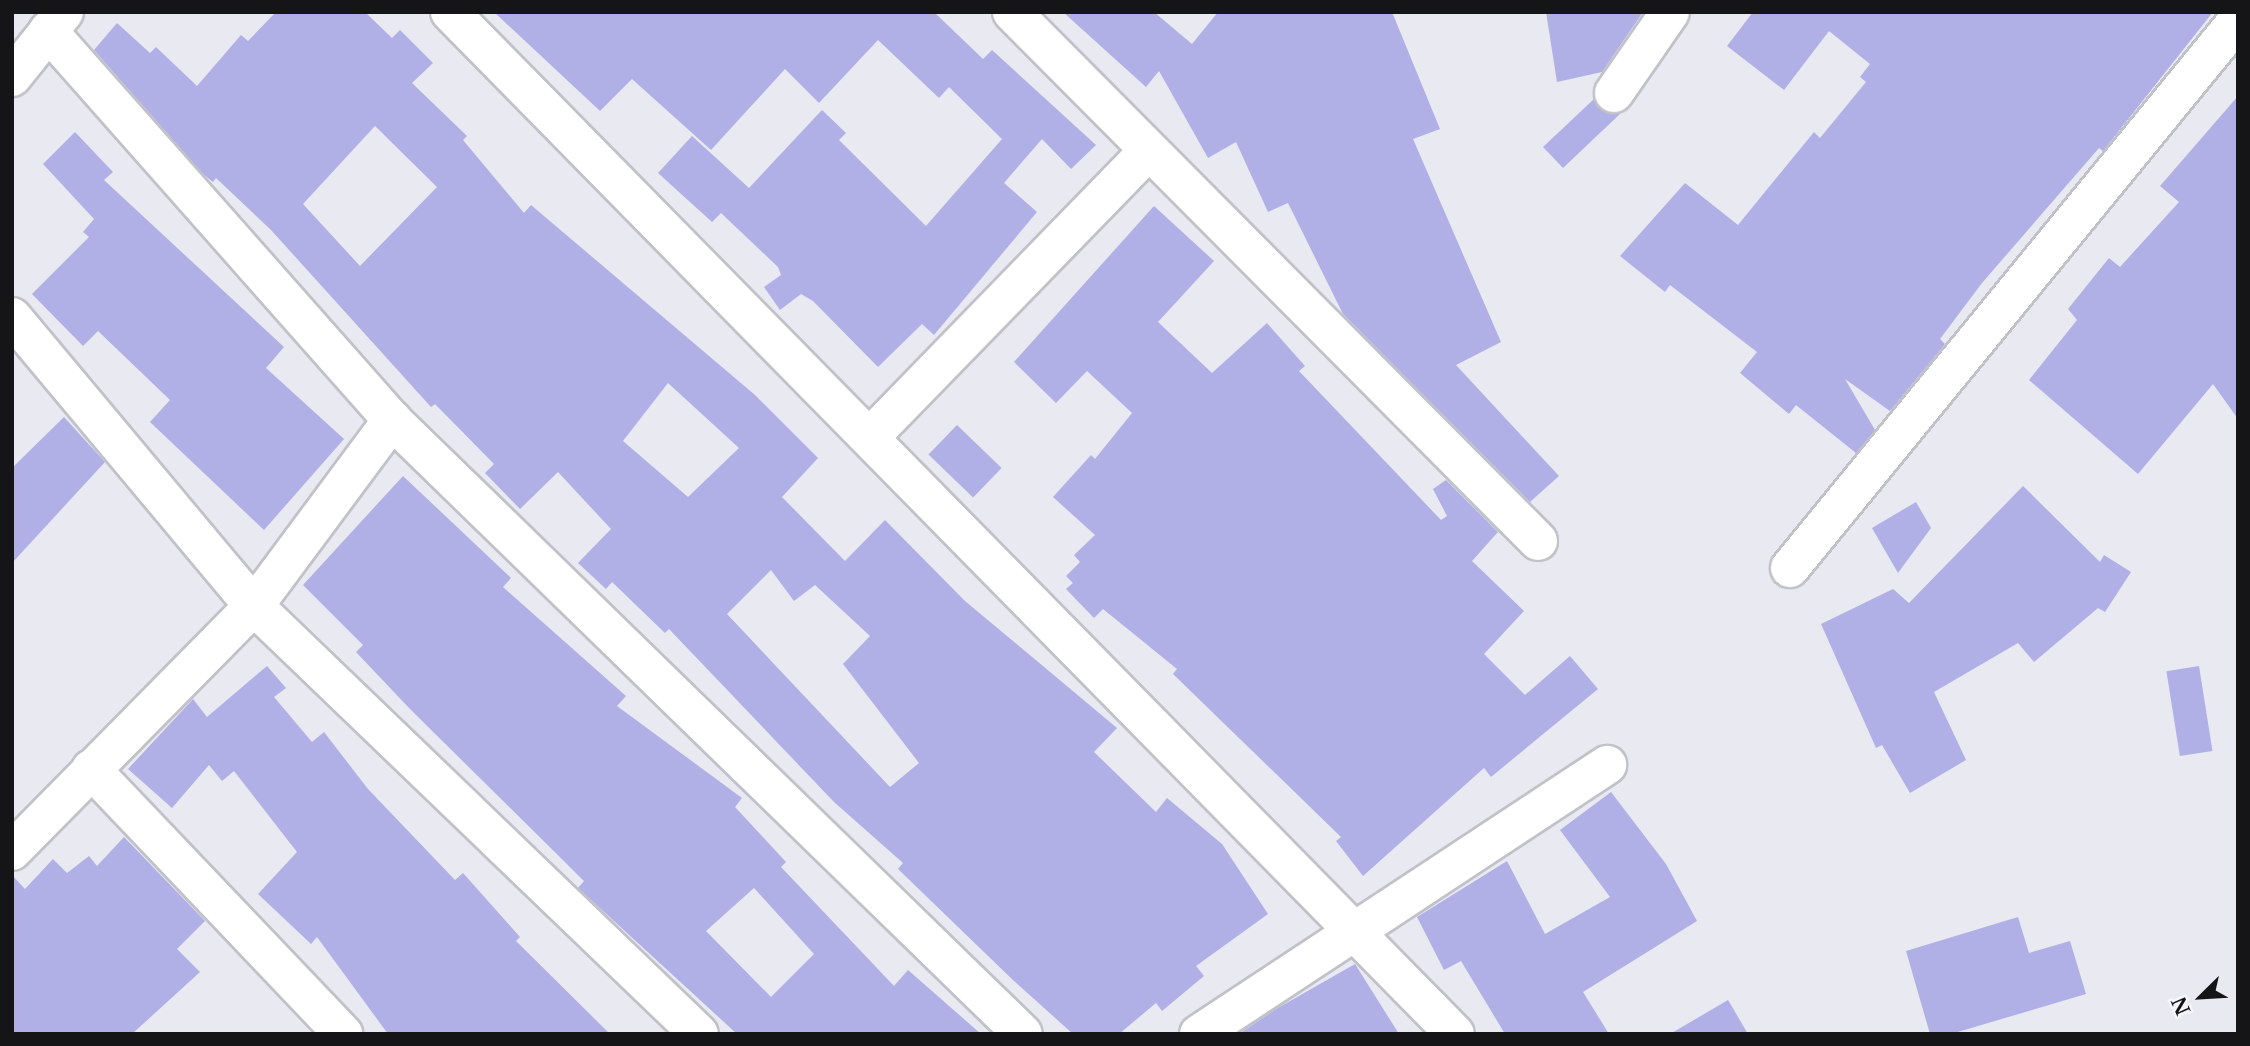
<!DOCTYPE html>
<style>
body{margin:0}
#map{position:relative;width:2250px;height:1046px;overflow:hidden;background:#e9e9f1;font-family:"Libre Baskerville",serif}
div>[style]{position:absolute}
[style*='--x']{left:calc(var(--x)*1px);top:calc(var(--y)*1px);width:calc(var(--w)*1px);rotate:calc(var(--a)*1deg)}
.building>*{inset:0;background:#b0afe6;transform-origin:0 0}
.roads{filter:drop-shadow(2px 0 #c1c2c9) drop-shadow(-2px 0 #c1c2c9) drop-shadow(0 2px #c1c2c9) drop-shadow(0 -2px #c1c2c9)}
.minor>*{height:38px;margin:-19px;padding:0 19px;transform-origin:19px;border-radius:19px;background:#fff}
span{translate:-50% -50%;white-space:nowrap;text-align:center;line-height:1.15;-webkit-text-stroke:7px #f6f6fe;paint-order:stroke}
.frame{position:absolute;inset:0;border:14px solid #151518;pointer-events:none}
.north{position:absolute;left:2166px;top:962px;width:70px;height:70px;-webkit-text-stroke:5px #f6f6fe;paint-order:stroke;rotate:246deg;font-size:19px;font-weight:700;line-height:28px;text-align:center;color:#151518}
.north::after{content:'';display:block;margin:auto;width:24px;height:32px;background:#151518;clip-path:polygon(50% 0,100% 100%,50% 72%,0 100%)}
</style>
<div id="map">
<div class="building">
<div style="clip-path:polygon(evenodd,276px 12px,365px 12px,392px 38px,400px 30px,433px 63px,412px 83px,467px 136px,463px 140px,524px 213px,531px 205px,755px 395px,818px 458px,782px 497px,845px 561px,885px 520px,965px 601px,1117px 728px,1094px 752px,1156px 812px,1167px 798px,1222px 844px,1268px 914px,1196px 966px,1204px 976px,1162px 1011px,1156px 1003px,1119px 1034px,1073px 1034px,1014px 981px,898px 869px,903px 863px,834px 802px,669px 629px,665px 633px,612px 582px,606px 589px,578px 563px,611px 529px,558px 472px,520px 509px,485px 473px,494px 464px,435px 404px,431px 407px,271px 230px,216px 178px,213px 182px,203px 174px,94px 50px,117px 23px,150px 53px,156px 47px,197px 86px,241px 35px,248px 41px,276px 12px,375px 126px,437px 187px,360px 266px,303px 204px,375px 126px,276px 12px,668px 383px,739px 448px,688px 497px,623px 441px,668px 383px,276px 12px,771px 570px,794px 601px,815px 585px,870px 636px,843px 664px,919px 763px,890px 787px,727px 614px,771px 570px)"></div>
<div style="clip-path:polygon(494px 12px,934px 12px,983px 59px,992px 50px,1096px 145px,1071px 169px,1042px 139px,1004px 183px,1037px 212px,934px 335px,922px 324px,878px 367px,813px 301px,801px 294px,780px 310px,764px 287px,781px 275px,778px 267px,721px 213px,712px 222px,658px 173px,692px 136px,749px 188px,822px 110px,846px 133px,839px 140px,926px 226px,1002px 139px,949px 87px,939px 98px,878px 40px,819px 103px,785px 69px,711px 150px,632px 79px,600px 111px)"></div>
<div style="clip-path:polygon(1063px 12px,1154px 12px,1192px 44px,1218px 12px,1392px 12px,1440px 129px,1413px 139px,1501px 342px,1456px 365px,1559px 476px,1530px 502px,1343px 314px,1288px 203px,1268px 212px,1236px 142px,1208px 158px,1159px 71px,1146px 87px)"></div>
<div style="clip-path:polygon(1546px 12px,1643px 12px,1602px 72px,1557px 82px)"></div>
<div style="clip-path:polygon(1753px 12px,2213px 12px,2103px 151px,2099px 148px,1982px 283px,1940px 339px,1945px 344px,1890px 411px,1845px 379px,1875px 430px,1856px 453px,1796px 405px,1789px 414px,1740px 373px,1757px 352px,1670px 285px,1665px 292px,1620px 256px,1685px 183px,1738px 225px,1814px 132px,1820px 138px,1866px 82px,1860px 77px,1870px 64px,1829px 31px,1784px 90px,1727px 46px)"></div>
<div style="clip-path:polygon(2238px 96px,2238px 419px,2213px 384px,2138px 474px,2029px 380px,2077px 320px,2068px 309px,2109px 258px,2120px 267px,2179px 202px,2160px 186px)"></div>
<div style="clip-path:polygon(1594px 99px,1602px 111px,1621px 113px,1563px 168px,1543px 147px)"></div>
<div style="clip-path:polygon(75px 132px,113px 172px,104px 180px,284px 347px,266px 368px,344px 439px,264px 530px,150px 422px,170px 400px,98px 331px,83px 346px,32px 294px,89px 237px,83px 232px,94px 219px,43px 164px)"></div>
<div style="clip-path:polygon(1154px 206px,1214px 261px,1158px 322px,1212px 373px,1267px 323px,1305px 366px,1299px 371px,1441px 520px,1447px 516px,1433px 489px,1446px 480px,1498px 532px,1472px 561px,1524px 611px,1484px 654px,1525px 695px,1570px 656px,1598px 689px,1491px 777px,1484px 768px,1363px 876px,1336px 841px,1341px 837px,1173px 674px,1177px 669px,1103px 609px,1094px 618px,1066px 589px,1073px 583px,1066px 576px,1080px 562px,1074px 555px,1095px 535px,1053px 497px,1091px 455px,1095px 459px,1132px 413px,1087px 371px,1056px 403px,1014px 362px)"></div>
<div style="clip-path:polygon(64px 417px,105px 462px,12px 563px,12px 468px)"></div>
<div style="left:957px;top:425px;width:62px;height:41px;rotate:44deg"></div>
<div style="clip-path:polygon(evenodd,403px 476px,511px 578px,503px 587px,626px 696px,617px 706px,742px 798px,735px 807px,786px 862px,781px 867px,894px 986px,908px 970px,981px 1034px,737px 1034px,578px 888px,584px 881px,410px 709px,356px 652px,363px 645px,303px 585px,403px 476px,754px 888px,814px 954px,771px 997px,706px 931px,754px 888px)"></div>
<div style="clip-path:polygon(2023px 486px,2100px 562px,2104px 555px,2131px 572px,2105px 612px,2098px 608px,2034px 662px,2018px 643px,1934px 692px,1966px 760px,1910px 793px,1882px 745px,1876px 748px,1821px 624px,1893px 589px,1909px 603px)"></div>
<div style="clip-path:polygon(1916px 502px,1931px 528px,1898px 573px,1872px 528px)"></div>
<div style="clip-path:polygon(267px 666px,286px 688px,274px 697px,312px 742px,324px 732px,368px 789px,455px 880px,463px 873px,520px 937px,516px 941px,610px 1034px,388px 1034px,317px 937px,311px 944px,258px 894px,297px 852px,234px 771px,222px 781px,209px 765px,172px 808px,128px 769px,193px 699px,207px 717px)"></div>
<div style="left:2199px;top:666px;width:86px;height:33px;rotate:81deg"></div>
<div style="clip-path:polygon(1611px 792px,1666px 864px,1697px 921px,1583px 992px,1609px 1034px,1505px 1034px,1461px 961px,1444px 970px,1417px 917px,1507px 861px,1545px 934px,1610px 897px,1560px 830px)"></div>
<div style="clip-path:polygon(124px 837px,205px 921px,177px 949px,200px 972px,132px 1034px,12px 1034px,12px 875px,25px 889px,53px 859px,67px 873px,89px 856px,97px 866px)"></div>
<div style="clip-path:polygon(2018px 917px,2029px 953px,2070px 941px,2086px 994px,1951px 1034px,1930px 1034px,1906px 951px)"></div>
<div style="clip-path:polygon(1355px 964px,1399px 1034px,1239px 1034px,1276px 1009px)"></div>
<div style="clip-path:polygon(1728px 1000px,1748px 1034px,1670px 1034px)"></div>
</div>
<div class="roads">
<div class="minor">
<div style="--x:450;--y:12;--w:1433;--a:45.48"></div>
<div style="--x:1012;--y:12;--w:746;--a:45.16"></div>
<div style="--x:48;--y:31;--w:519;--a:48.51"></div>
<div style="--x:392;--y:420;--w:880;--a:44.22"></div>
<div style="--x:12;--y:77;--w:83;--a:-51.3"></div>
<div style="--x:1614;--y:93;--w:98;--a:-55.3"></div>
<div style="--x:12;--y:317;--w:377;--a:50.1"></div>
<div style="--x:254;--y:606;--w:617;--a:43.88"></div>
<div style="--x:872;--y:435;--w:396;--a:-45.8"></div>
<div style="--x:1790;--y:568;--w:708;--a:-50.73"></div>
<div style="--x:91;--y:769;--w:366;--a:46.4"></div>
<div style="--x:12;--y:851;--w:344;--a:-45.4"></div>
<div style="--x:254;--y:606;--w:232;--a:-53.4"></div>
<div style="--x:1199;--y:1034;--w:489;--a:-33.4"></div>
</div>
</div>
<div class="frame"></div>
<div class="north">N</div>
</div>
